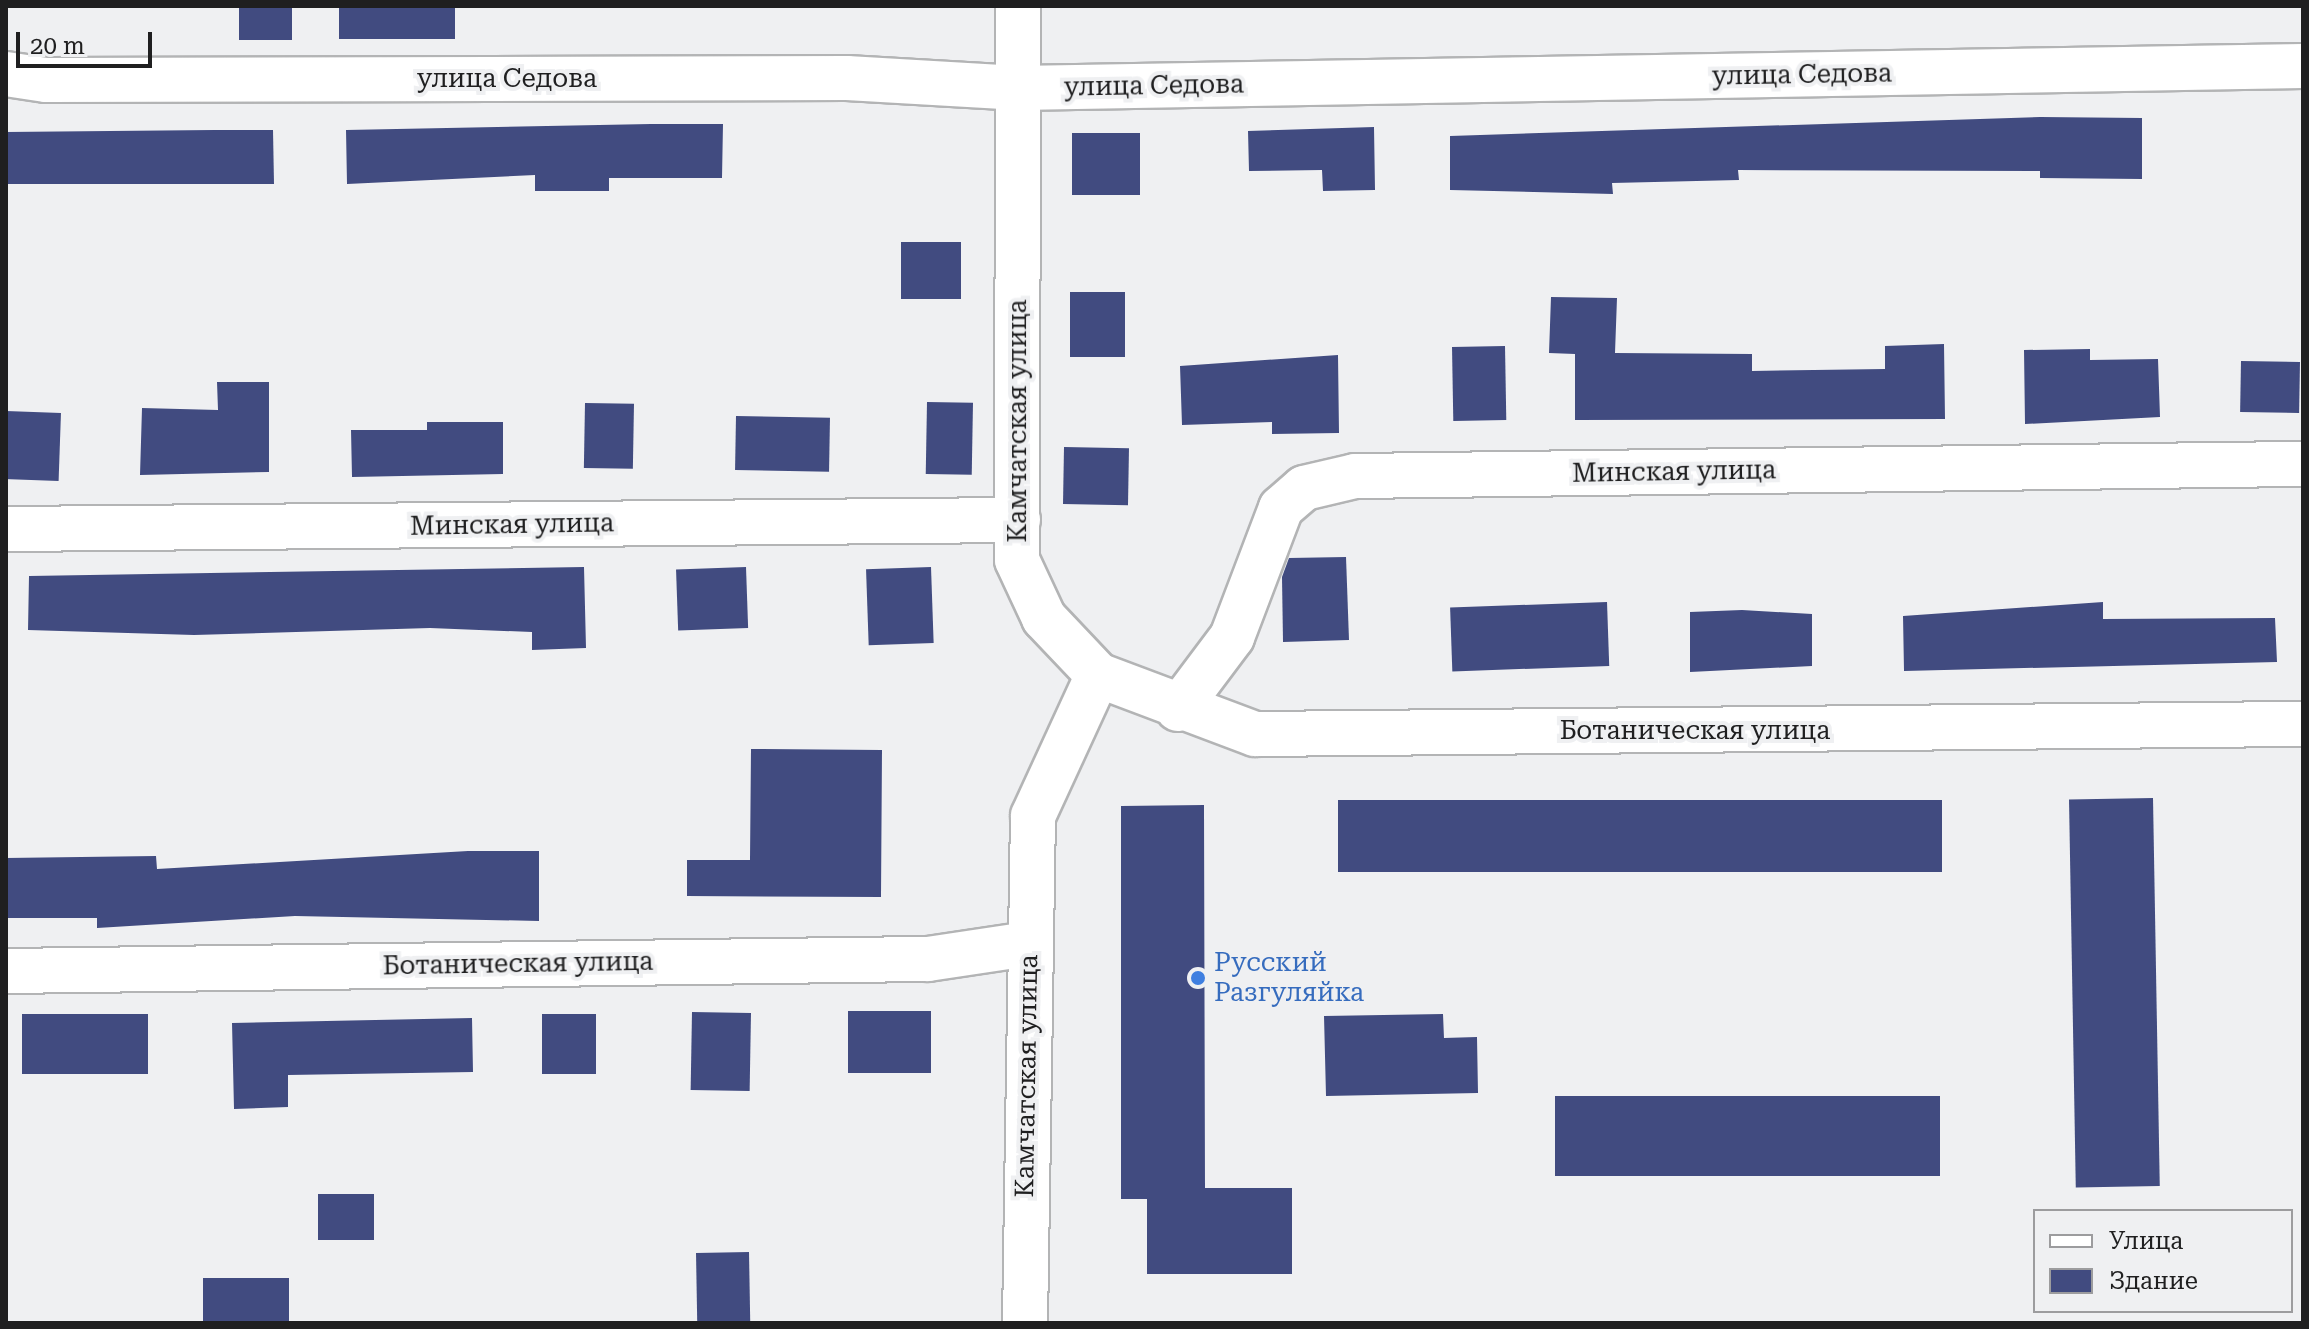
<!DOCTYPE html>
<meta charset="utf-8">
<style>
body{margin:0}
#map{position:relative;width:2309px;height:1329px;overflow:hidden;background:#eff0f2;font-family:"Roboto Serif",serif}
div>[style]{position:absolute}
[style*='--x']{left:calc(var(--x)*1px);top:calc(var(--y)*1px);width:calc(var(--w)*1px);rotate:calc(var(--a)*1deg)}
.building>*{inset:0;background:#414b80;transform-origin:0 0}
.roads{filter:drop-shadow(2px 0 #b3b4b5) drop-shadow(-2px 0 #b3b4b5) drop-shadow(0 2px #b3b4b5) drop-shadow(0 -2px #b3b4b5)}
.minor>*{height:44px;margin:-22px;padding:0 22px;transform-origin:22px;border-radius:22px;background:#fff}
.dots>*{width:22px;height:22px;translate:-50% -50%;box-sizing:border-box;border:4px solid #eff0f2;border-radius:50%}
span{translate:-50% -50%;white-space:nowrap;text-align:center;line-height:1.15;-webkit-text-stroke:8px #eff0f2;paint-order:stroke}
.street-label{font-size:26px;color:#1f1f20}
.shop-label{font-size:26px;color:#366cbe}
.left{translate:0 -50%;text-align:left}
.frame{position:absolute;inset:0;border:8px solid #1f1f20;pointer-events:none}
.legend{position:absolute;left:2033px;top:1209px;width:260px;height:104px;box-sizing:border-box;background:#eff0f2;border:2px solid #9c9c9e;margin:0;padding:10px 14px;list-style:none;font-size:24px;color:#1f1f20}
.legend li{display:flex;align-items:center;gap:16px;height:40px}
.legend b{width:40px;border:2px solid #9c9c9e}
.scale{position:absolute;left:16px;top:32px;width:136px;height:36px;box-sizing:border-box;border:4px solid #1f1f20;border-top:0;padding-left:10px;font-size:24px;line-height:28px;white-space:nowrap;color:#1f1f20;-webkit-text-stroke:6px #eff0f2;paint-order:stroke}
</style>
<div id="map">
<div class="building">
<div style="left:239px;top:6px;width:53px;height:34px"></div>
<div style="left:339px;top:6px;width:116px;height:33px"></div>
<div style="clip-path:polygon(2040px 117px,2142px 118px,2142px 179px,2040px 178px,2040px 171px,1738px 170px,1739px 180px,1612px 183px,1613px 194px,1450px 190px,1450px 136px)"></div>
<div style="clip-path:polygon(651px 124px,723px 124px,722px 178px,609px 178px,609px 191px,535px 191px,535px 175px,347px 184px,346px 130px)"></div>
<div style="clip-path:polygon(1374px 127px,1375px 190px,1323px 191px,1322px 170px,1249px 171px,1248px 131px)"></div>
<div style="clip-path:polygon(214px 130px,273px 130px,274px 184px,6px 184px,6px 132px)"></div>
<div style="left:1072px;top:133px;width:68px;height:62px"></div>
<div style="left:901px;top:242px;width:60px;height:57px"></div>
<div style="left:1070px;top:292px;width:55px;height:65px"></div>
<div style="clip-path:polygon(1551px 297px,1617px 298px,1615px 353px,1752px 354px,1752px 371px,1885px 369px,1885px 346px,1944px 344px,1945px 419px,1575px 420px,1575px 354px,1549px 353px)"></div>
<div style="left:1505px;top:346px;width:74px;height:53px;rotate:89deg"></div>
<div style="clip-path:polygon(2090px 349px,2090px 360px,2158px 359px,2160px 417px,2025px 424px,2024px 350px)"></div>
<div style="clip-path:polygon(1338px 355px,1339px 433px,1272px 434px,1272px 422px,1182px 425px,1180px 366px)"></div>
<div style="left:2241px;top:361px;width:59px;height:51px;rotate:1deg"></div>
<div style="clip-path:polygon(217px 382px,269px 382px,269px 472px,140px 475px,142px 408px,218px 410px)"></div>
<div style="left:927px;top:402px;width:46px;height:72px;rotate:1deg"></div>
<div style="left:585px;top:403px;width:49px;height:65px;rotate:1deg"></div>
<div style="left:6px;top:411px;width:55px;height:68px;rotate:2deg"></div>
<div style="left:736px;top:416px;width:94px;height:54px;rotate:1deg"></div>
<div style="clip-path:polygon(427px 422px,503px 422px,503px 474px,352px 477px,351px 430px,427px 430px)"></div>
<div style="left:1064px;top:447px;width:65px;height:57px;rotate:1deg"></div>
<div style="clip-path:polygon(1346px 557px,1349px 640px,1283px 642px,1282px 577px,1289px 558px)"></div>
<div style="clip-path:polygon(584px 567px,586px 648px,532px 650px,532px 632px,430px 628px,194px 635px,28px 630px,29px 576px)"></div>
<div style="left:746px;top:567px;width:61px;height:70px;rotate:88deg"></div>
<div style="left:931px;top:567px;width:76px;height:65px;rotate:88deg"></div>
<div style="left:1607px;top:602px;width:64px;height:157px;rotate:88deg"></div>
<div style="clip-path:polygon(2103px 602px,2103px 619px,2275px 618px,2277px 662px,1904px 671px,1903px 616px)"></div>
<div style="clip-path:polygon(1742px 610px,1812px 614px,1812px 666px,1690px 672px,1690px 612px)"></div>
<div style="clip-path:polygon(751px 749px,882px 750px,881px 897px,687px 896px,687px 860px,750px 860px)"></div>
<div style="left:2153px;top:798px;width:388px;height:84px;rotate:89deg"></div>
<div style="left:1942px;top:800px;width:72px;height:604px;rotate:90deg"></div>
<div style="clip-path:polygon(1204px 805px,1205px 1188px,1292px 1188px,1292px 1274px,1147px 1274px,1147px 1199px,1121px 1199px,1121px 806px)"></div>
<div style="clip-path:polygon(468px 851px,539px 851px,539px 921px,295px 916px,97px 928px,97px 918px,6px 918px,6px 858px,156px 856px,157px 869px)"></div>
<div style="left:931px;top:1011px;width:62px;height:83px;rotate:90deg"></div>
<div style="left:692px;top:1012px;width:59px;height:78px;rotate:1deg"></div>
<div style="left:148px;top:1014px;width:60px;height:126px;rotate:90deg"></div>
<div style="left:542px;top:1014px;width:54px;height:60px"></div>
<div style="clip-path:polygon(1443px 1014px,1444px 1038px,1477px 1037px,1478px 1093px,1326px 1096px,1324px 1016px)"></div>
<div style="clip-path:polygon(472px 1018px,473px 1072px,288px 1075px,288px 1107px,234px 1109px,232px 1023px)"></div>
<div style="left:1555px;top:1096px;width:385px;height:80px"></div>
<div style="left:318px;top:1194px;width:56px;height:46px"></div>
<div style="left:749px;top:1252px;width:71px;height:53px;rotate:89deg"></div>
<div style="left:289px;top:1278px;width:45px;height:86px;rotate:90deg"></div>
</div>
<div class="roads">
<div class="minor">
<div style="--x:1018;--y:6;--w:554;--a:90.1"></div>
<div style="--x:1017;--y:560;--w:64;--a:65"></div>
<div style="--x:1044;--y:618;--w:79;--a:46.5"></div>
<div style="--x:1098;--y:675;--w:168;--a:20.6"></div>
<div style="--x:1255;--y:734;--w:1048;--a:-0.55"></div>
<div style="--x:6;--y:74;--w:40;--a:8.5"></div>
<div style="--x:46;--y:80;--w:801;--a:-0.14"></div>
<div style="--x:847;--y:78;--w:171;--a:3.3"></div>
<div style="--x:1018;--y:88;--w:1285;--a:-0.98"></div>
<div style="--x:6;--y:529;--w:1012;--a:-0.51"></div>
<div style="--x:1178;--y:709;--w:90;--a:-53.1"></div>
<div style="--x:1232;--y:637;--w:138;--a:-69.2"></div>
<div style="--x:1281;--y:508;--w:30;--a:-41"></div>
<div style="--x:1304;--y:488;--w:52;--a:-13.2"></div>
<div style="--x:1355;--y:476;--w:948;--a:-0.73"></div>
<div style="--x:6;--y:971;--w:922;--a:-0.75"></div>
<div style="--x:928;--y:959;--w:101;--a:-8.5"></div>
<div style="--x:1025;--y:1323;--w:507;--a:-89.1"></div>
<div style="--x:1033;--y:816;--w:155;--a:-65.3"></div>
</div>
</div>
<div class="dots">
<div style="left:1198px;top:978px;background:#3f7fe0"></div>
</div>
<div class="street-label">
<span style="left:1802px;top:75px;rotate:-1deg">улица Седова</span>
<span style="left:507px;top:79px">улица Седова</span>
<span style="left:1154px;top:86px;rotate:-1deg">улица Седова</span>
<span style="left:1018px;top:421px;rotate:-90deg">Камчатская улица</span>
<span style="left:1674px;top:472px;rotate:-1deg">Минская улица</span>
<span style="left:512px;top:525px;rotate:-1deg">Минская улица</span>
<span style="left:1695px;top:731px">Ботаническая улица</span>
<span style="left:518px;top:964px;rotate:-1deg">Ботаническая улица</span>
<span style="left:1027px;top:1076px;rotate:-89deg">Камчатская улица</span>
</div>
<div class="shop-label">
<span class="left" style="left:1214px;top:978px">Русский<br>Разгуляйка</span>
</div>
<div class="frame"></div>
<ul class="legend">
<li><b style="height:10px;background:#fff"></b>Улица</li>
<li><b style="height:22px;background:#414b80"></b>Здание</li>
</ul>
<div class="scale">20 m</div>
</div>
